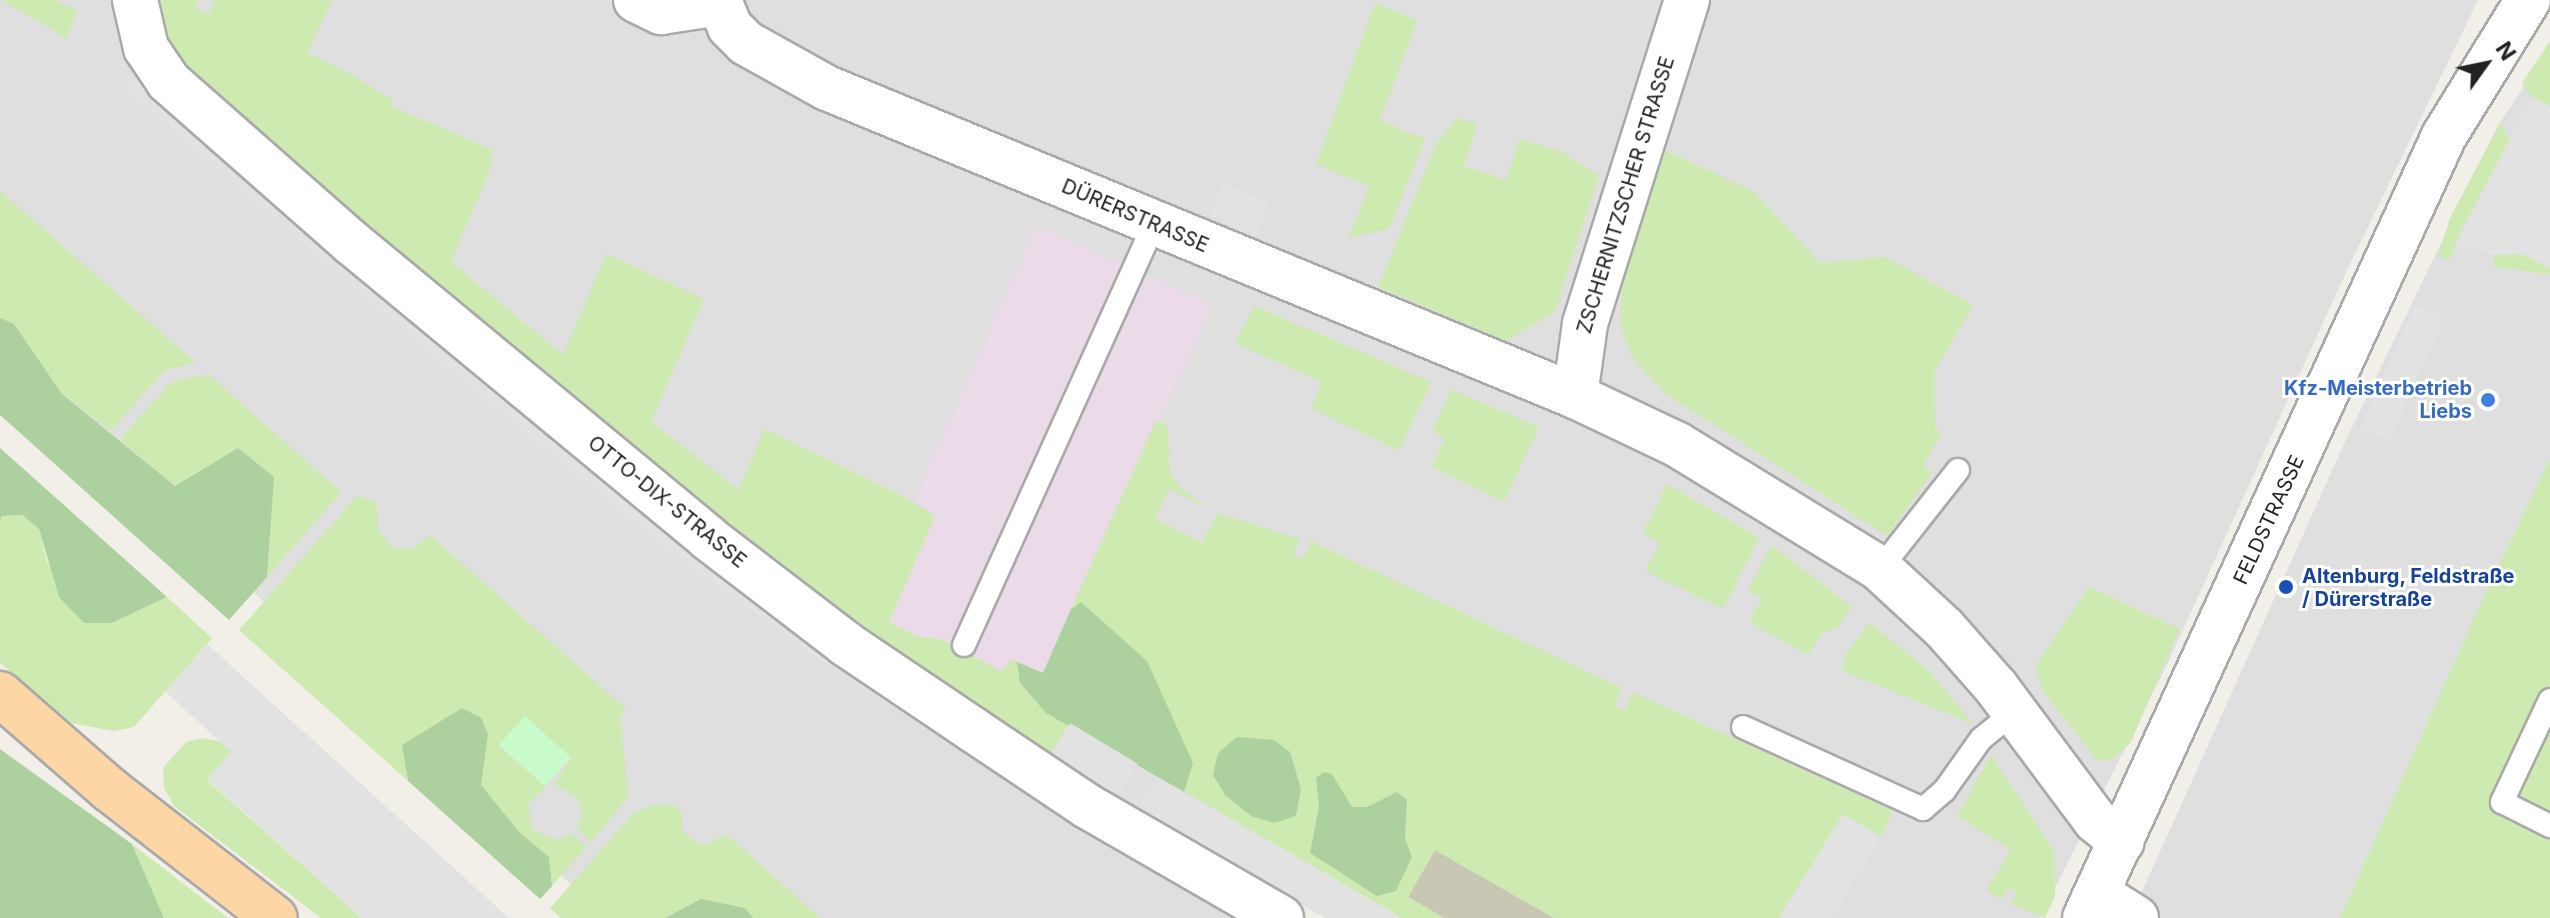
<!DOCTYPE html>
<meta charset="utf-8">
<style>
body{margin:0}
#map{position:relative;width:2550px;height:918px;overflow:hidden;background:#f2efe9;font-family:Inter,sans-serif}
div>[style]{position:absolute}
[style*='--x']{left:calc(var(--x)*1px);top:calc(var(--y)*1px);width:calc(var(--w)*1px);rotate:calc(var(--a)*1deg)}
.residential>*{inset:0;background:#e0dfdf}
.industrial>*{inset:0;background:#ebdbe8;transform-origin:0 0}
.construction>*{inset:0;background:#c7c7b4}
.grass>*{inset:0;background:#cdebb0}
.forest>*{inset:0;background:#add19e}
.park>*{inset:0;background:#c8facc;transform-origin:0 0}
.parking>*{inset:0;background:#e2e2e2;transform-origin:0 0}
.roads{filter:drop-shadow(2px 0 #a9a9a9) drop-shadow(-2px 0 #a9a9a9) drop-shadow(0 2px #a9a9a9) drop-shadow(0 -2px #a9a9a9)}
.service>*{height:22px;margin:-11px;padding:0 11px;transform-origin:11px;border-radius:11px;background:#fff}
.minor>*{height:44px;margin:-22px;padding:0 22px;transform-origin:22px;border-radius:22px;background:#fff}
.tertiary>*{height:44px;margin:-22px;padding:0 22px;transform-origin:22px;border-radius:22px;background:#fff}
.primary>*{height:44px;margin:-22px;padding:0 22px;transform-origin:22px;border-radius:22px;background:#fcd6a4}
.dots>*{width:22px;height:22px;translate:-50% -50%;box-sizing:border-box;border:4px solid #fff;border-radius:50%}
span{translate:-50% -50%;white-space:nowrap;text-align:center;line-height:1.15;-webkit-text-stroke:6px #fff;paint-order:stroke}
.street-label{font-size:20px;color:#222}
.shop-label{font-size:20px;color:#366cbe;font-weight:700}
.right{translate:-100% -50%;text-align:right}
.transit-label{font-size:20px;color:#164399;font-weight:700}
.left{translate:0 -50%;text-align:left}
.north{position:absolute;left:2446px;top:24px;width:80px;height:80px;-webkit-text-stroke:6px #fff;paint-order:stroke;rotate:57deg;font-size:22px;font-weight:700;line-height:32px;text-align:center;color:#222}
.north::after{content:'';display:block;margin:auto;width:28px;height:36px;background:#222;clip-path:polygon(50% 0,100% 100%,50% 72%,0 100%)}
</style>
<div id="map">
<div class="residential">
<div style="clip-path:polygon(0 0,2478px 0,2348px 268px,2165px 669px,2040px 918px,1428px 918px,1286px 832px,1233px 918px,607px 918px,0 359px)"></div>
<div style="clip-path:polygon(2550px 47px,2550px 458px,2340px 918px,2130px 918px,2344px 444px,2497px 127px)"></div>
</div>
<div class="industrial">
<div style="left:1036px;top:226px;width:193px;height:437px;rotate:24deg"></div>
</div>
<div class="construction">
<div style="clip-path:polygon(1435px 850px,1554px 918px,1444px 918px,1408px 897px)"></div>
</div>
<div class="grass">
<div style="clip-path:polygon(1px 0,55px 0,78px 10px,66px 38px)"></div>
<div style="clip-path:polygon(157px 0,199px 0,195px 9px,209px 14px,214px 0,332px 0,307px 53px,349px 73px,393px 101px,391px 106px,493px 150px,489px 160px,493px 162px,451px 262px,563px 355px,606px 254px,704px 299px,651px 422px,739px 490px,764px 429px,907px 498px,935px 516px,889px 622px,920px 637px,942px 639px,1002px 672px,1012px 659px,1017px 662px,1020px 684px,1046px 713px,1070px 723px,1050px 754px,840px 613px,669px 484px,205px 90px,171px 51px,157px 17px)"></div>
<div style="clip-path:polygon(1375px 3px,1417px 20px,1380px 121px,1425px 139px,1389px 229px,1348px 238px,1369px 187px,1316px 164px)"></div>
<div style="clip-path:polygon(2550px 41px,2550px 104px,2548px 106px,2532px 97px,2522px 83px)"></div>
<div style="clip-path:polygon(1457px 118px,1477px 124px,1464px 166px,1506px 180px,1520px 139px,1558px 150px,1599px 175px,1555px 311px,1506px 341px,1378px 287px,1436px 143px)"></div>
<div style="clip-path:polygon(2500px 123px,2510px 140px,2448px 261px,2438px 256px,2450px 218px)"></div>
<div style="clip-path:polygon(1663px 149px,1754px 192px,1820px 263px,1885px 257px,1973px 305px,1934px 372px,1935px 428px,1941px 433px,1923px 466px,1932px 473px,1887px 536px,1666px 394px,1633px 359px,1620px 326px,1622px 285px)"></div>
<div style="clip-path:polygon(0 191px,196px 363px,165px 370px,111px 431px,62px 394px,14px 324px,0 318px)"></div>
<div style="clip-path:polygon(2523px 254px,2550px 268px,2550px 274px,2494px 267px,2494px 255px)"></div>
<div style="clip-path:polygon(1254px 306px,1431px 382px,1399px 451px,1311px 408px,1321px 382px,1235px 343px)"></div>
<div style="clip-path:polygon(208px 374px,341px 492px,267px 577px,274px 477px,238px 448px,175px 486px,120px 439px,171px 382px)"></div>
<div style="clip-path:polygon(1451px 390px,1539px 427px,1504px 502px,1432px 467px,1445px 438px,1432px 431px)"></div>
<div style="clip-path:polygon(evenodd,1156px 420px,1167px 425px,1170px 473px,1182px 489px,1208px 508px,1169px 489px,1155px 519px,1202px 543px,1218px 513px,1300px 539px,1293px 555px,1303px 559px,1311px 541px,1621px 688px,1615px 706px,1626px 710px,1632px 692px,1893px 811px,1881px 837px,1843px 814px,1779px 918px,1554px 918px,1435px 850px,1408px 897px,1444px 918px,1402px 918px,1184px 792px,1193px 763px,1071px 609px,1156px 420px,1218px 753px,1274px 823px,1251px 816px,1225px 794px,1213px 775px,1218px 753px,1156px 420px,1332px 774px,1351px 807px,1367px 807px,1397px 792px,1407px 800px,1405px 838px,1412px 857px,1310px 853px,1319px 806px,1316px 779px,1332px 774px)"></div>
<div style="clip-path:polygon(2550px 458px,2550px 918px,2340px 918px,2478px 609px)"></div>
<div style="clip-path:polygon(1667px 484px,1759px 538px,1723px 609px,1645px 571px,1660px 543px,1643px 533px)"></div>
<div style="clip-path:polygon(357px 496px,377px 502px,378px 531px,394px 549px,414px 548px,430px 535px,626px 709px,620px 716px,628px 797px,591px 842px,577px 828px,582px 815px,577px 797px,554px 784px,571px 758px,499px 746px,546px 787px,527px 805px,533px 831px,558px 840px,572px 833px,586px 847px,552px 886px,549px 857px,520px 833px,480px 785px,486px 750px,403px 745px,408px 781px,239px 630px)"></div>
<div style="clip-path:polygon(22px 515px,39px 529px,47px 562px,112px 623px,167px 597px,212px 638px,134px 727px,113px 731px,72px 723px,0 663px,0 521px,2px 516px)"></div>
<div style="clip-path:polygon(1771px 545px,1852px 607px,1837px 628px,1822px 632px,1808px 655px,1749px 622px,1762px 598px,1748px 591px)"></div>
<div style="clip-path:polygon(2089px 587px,2179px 629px,2131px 742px,2113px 759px,2098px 761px,2042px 690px,2035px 666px)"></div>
<div style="clip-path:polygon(1869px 622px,1930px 672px,1973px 724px,1842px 671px,1846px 654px)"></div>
<div style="clip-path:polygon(201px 738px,220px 741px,232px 752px,207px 780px,362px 918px,321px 918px,174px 806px,164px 788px,163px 768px,186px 742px)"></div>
<div style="clip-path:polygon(1991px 755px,2054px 851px,2055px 896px,2045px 918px,2011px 904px,2017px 893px,2009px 888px,2001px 899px,1986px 890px,2011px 850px,1957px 816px)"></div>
<div style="clip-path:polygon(653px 804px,676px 806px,682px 812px,682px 831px,701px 846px,726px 834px,820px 918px,753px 918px,745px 908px,670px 913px,665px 918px,561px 918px,550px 908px,632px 815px)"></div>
<div style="clip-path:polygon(132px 844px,228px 918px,164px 918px)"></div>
</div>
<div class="forest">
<div style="clip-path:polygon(0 318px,14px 324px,62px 394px,175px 486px,238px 448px,274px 477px,267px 577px,229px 620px,0 415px)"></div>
<div style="clip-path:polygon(0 448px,167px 597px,112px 623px,84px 623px,59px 597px,39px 529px,22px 515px,2px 516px,0 521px)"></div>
<div style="clip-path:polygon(1081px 602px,1147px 661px,1193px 763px,1184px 792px,1046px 713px,1020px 683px,1017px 662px,1043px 673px,1071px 609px)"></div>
<div style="clip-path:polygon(462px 708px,481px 718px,488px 734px,481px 785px,520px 833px,549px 857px,552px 886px,540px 899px,408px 781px,402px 745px)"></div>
<div style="clip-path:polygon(1237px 737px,1274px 740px,1290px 752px,1301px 789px,1296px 816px,1274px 823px,1251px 816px,1225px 795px,1213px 775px,1218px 753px)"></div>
<div style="clip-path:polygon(0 749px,132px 844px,164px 918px,0 918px)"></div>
<div style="clip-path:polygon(1324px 772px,1332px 774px,1352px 807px,1367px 807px,1397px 792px,1407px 800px,1405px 838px,1412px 857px,1396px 891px,1377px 896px,1310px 853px,1319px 806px,1316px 778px)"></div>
<div style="clip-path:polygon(701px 899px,745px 908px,753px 918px,665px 918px)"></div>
</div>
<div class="park">
<div style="left:525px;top:716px;width:62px;height:39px;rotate:42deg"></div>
</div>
<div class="parking">
<div style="clip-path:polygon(138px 75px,479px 370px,968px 738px,959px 751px,811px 654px,663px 546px,466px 384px,126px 89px)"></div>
<div style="clip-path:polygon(2532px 97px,2550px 107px,2550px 268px,2523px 254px,2494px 255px,2454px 245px)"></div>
<div style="left:1223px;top:183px;width:51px;height:35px;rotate:23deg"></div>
<div style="left:2415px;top:305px;width:32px;height:135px;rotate:24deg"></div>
<div style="clip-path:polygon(207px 644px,509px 918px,362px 918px,207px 779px,231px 752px,165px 691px)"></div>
<div style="left:1070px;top:723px;width:79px;height:37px;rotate:31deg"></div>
<div style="clip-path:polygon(1157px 777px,1184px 792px,1402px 918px,1326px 918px,1311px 910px,1139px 807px)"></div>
<div style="clip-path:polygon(1843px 814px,1881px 837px,1832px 918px,1779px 918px)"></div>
</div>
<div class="roads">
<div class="service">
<div style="--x:1880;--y:569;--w:126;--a:-51.8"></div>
<div style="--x:964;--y:645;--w:462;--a:-65.7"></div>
<div style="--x:2550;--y:700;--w:113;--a:115.2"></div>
<div style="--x:2502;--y:802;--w:54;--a:26.6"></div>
<div style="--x:1743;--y:727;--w:198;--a:24.5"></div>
<div style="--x:1923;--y:809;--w:28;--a:-41"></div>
<div style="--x:1944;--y:791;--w:64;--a:-54.6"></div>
<div style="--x:1981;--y:739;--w:43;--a:-39.3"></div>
</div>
<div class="minor">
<div style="--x:135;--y:0;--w:49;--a:77.1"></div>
<div style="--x:146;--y:48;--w:40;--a:56"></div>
<div style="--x:168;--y:81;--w:245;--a:41.4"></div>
<div style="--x:352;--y:243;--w:462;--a:39.6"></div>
<div style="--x:708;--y:538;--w:174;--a:37.5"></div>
<div style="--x:846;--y:644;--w:152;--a:34"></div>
<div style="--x:972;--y:729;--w:138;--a:33.8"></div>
<div style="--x:1087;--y:806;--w:224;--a:30"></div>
<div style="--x:636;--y:0;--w:28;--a:26"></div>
<div style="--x:661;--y:12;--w:60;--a:-8.7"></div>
<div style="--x:719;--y:0;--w:29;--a:68"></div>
<div style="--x:730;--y:27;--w:23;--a:45"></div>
<div style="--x:746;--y:43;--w:93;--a:29.1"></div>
<div style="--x:827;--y:88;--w:809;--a:22.38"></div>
<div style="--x:1687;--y:0;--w:340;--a:107.5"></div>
<div style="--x:1585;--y:324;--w:73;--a:97.9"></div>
<div style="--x:1575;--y:396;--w:114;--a:25.4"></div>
<div style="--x:1678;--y:445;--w:237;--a:31.5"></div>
<div style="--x:1880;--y:569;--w:87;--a:42.7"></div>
<div style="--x:1944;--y:628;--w:79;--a:48.6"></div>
<div style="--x:1996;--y:687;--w:167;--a:53.3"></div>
<div style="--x:2096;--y:821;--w:33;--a:39"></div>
<div style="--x:2098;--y:894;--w:45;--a:32.3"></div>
</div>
<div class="tertiary">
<div style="--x:2085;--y:918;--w:860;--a:-65.34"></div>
<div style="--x:2444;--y:136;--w:160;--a:-58.3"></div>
</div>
<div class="primary">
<div style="--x:0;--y:694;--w:145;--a:41.1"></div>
<div style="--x:109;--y:789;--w:210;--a:37.9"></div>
</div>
</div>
<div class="dots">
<div style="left:2488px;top:400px;background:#3f7fe0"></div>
<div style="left:2286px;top:587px;background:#1a4fb4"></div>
</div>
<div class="street-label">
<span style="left:1626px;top:195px;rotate:-73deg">ZSCHERNITZSCHER STRASSE</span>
<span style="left:1135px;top:216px;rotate:23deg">DÜRERSTRASSE</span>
<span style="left:667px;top:502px;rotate:39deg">OTTO-DIX-STRASSE</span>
<span style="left:2269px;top:520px;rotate:-65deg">FELDSTRASSE</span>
</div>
<div class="shop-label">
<span class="right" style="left:2472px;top:400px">Kfz-Meisterbetrieb<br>Liebs</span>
</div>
<div class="transit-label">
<span class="left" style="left:2302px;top:588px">Altenburg, Feldstraße<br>/ Dürerstraße</span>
</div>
<div class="north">N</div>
</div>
